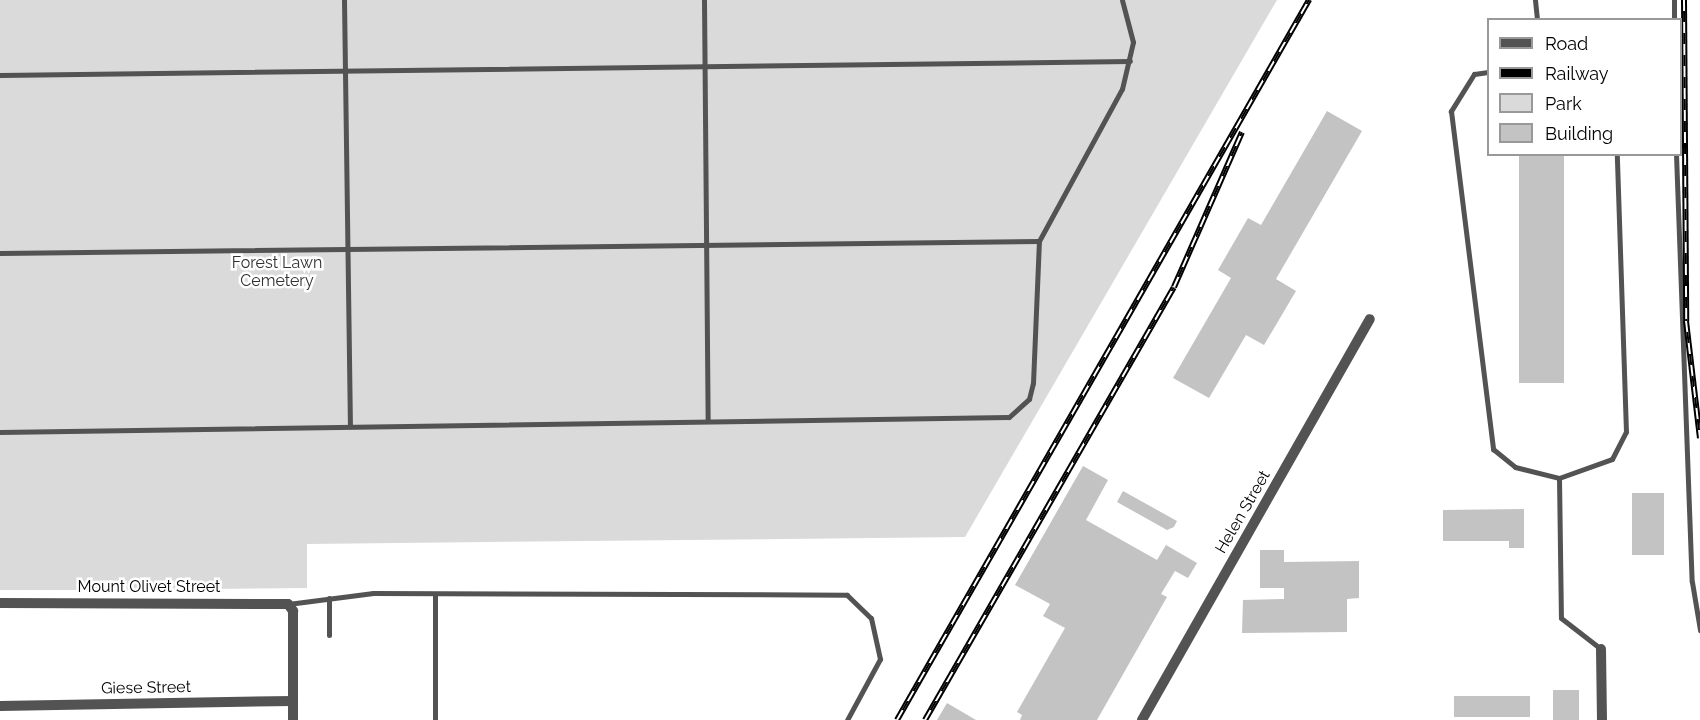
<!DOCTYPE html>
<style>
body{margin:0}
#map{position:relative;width:1700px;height:720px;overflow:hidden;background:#fff;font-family:Raleway,sans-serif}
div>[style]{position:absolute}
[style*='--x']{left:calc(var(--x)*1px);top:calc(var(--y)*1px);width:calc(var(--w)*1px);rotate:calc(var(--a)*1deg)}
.green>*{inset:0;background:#dadada}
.building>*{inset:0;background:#c3c3c3;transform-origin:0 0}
.service>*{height:5px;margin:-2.5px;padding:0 2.5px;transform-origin:2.5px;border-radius:2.5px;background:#535353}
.minor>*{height:10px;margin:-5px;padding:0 5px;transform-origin:5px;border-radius:5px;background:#535353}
.rail>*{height:6px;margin-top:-3px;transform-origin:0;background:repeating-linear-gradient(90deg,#fff 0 11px,#000 0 22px);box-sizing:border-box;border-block:2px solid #000}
span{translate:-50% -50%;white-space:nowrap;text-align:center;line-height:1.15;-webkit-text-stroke:5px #fff;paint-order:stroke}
.park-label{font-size:16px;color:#313131}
.street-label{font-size:16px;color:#000}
.legend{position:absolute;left:1487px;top:18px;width:195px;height:138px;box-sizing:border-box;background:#fff;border:2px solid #999;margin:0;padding:8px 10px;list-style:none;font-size:18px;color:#000}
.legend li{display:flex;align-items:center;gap:12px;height:30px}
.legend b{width:30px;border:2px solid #999}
</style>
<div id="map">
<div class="green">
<div style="clip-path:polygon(0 0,1277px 0,965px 537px,307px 544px,307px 588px,101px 590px,0 590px)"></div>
</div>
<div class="building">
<div style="clip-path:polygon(1327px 111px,1362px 131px,1276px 279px,1296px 291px,1264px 345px,1246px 335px,1209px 398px,1173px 378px,1231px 278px,1218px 270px,1248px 218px,1261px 225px)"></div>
<div style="left:1519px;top:154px;width:45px;height:229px"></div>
<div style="clip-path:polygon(1083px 466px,1108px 480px,1086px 520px,1157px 560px,1166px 545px,1197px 563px,1188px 578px,1175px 571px,1161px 594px,1167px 597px,1097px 720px,1020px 720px,1022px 715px,1017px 712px,1065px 628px,1043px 616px,1050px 604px,1015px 585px)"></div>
<div style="clip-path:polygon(1123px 491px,1177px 521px,1174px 527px,1167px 530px,1117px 502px)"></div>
<div style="left:1632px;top:493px;width:32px;height:62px"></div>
<div style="clip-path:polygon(1524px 509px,1524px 548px,1509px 548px,1509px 541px,1443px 541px,1443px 510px)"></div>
<div style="clip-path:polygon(1260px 550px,1284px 550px,1284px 562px,1359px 561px,1359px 598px,1347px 599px,1347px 632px,1242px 633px,1243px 600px,1284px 599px,1284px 588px,1260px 588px)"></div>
<div style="left:1579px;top:690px;width:30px;height:26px;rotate:90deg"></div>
<div style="left:1530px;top:696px;width:21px;height:76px;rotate:90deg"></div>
<div style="clip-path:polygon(947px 703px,976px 720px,937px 720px)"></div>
</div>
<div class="service">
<div style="--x:344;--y:0;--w:426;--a:89.2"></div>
<div style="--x:704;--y:0;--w:421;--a:89.5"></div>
<div style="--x:1535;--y:0;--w:20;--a:84"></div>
<div style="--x:1674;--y:0;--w:20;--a:90"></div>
<div style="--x:1488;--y:72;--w:14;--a:172"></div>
<div style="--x:1474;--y:74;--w:44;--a:121.9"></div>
<div style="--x:1451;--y:111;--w:341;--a:82.9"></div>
<div style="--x:1493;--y:449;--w:28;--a:39"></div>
<div style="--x:1515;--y:467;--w:45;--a:14"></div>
<div style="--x:1559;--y:478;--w:56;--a:-19.7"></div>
<div style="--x:1612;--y:459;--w:30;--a:-63"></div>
<div style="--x:1626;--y:432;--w:278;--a:-91.9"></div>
<div style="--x:0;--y:75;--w:1130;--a:-0.71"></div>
<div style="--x:1676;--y:154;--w:428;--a:87.9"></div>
<div style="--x:1692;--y:582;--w:49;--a:80.5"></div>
<div style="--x:0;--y:253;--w:1039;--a:-0.66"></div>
<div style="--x:1039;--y:241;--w:173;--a:-61.4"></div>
<div style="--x:1122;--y:89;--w:48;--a:-76.8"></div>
<div style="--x:1133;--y:42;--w:43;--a:-104.7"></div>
<div style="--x:0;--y:432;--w:1009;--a:-0.85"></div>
<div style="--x:1009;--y:417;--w:27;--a:-42"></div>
<div style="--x:1029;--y:399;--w:16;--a:-76"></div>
<div style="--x:1033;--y:383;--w:142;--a:-87.6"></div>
<div style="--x:1559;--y:478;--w:140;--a:89.2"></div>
<div style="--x:1561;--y:618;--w:51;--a:37.8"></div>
<div style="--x:288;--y:604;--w:86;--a:-7.4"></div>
<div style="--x:373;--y:593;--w:474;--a:0.2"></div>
<div style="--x:847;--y:595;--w:33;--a:44"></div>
<div style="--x:871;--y:618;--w:42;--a:77.6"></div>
<div style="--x:880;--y:659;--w:69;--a:118.4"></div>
<div style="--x:329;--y:635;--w:37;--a:-90"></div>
<div style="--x:435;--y:720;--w:125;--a:-90"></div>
</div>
<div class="minor">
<div style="--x:0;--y:603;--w:288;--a:0.2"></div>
<div style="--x:288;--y:604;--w:9;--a:54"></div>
<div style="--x:293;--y:611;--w:109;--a:90"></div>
<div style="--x:1601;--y:649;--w:71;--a:89.2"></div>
<div style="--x:0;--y:706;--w:293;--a:-1"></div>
<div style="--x:1142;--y:720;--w:461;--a:-60.4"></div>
</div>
<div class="rail">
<div style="--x:1684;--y:0;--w:321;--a:89.6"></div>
<div style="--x:1686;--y:321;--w:118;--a:83.2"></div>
<div style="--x:897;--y:720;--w:830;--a:-60.22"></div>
<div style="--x:925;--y:720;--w:499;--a:-60.1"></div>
<div style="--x:1174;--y:287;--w:169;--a:-66.3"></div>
</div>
<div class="park-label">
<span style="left:277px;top:272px">Forest Lawn<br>Cemetery</span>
</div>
<div class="street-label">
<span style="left:1243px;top:512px;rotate:-60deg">Helen Street</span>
<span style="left:149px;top:587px">Mount Olivet Street</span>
<span style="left:146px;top:688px;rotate:-1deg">Giese Street</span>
</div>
<ul class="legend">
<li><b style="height:8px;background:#535353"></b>Road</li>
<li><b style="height:8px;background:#000"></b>Railway</li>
<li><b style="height:16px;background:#dadada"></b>Park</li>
<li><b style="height:16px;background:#c3c3c3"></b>Building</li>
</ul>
</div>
